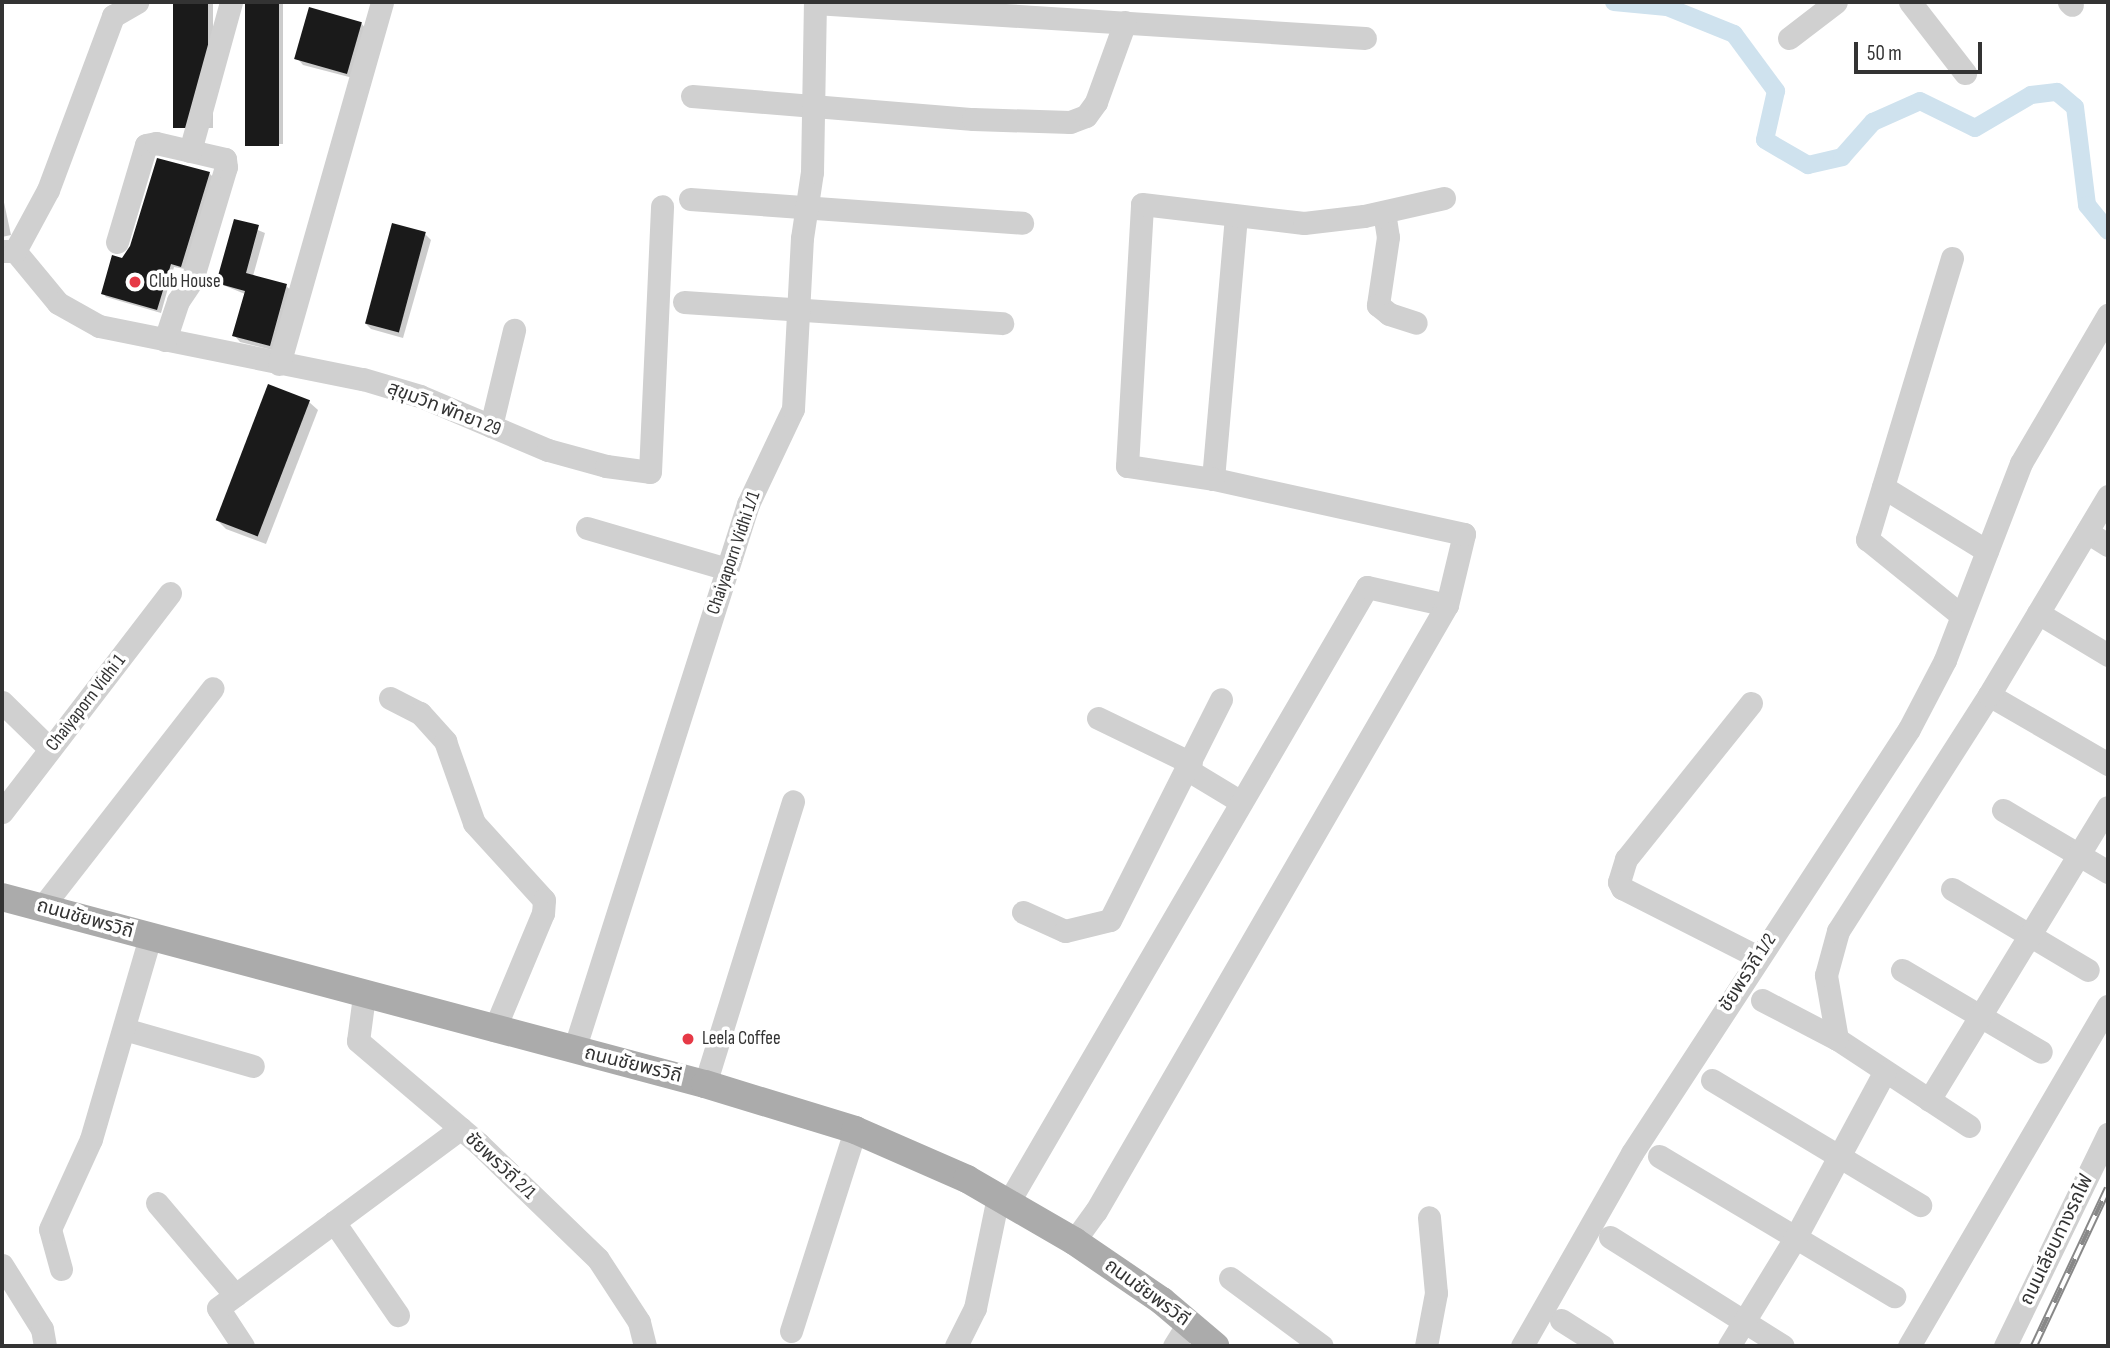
<!DOCTYPE html>
<meta charset="utf-8">
<style>
body{margin:0}
#map{position:relative;width:2110px;height:1348px;overflow:hidden;background:#fff;font-family:"Sofia Sans Condensed","Noto Sans Thai",sans-serif}
div>[style]{position:absolute}
[style*='--x']{left:calc(var(--x)*1px);top:calc(var(--y)*1px);width:calc(var(--w)*1px);rotate:calc(var(--a)*1deg)}
.shadow>*{inset:0;background:#0003;transform-origin:0 0}
.canal>*{height:18px;margin:-9px;padding:0 9px;transform-origin:9px;border-radius:9px;background:#cfe2ee}
.building>*{inset:0;background:#1a1a1a;transform-origin:0 0}
.minor>*{height:23px;margin:-11.5px;padding:0 11.5px;transform-origin:11.5px;border-radius:11.5px;background:#d0d0d0}
.major>*{height:28px;margin:-14px;padding:0 14px;transform-origin:14px;border-radius:14px;background:#ababab}
.rail>*{height:8px;margin-top:-4px;transform-origin:0;background:repeating-linear-gradient(90deg,#fff 0 16px,#888 0 32px);box-sizing:border-box;border-block:2px solid #888}
.dots>*{width:19px;height:19px;translate:-50% -50%;box-sizing:border-box;border:4px solid #fff;border-radius:50%}
span{translate:-50% -50%;white-space:nowrap;text-align:center;line-height:1.15;-webkit-text-stroke:7px #fff;paint-order:stroke}
.poi-label{font-size:19px;color:#333}
.left{translate:0 -50%;text-align:left}
.street-label{font-size:19px;color:#333}
.frame{position:absolute;inset:0;border:4px solid #333;pointer-events:none}
.scale{position:absolute;left:1854px;top:42px;width:128px;height:32px;box-sizing:border-box;border:4px solid #333;border-top:0;padding-left:9px;font-size:21px;line-height:24px;white-space:nowrap;color:#333;-webkit-text-stroke:5px #fff;paint-order:stroke}
</style>
<div id="map">
<div class="shadow">
<div style="left:175px;top:2px;width:38px;height:126px"></div>
<div style="left:245px;top:2px;width:38px;height:142px"></div>
<div style="clip-path:polygon(361px 23px,367px 30px,353px 78px,303px 65px,297px 58px)"></div>
<div style="clip-path:polygon(209px 173px,213px 177px,185px 269px,174px 267px,161px 313px,106px 297px,103px 293px,123px 260px)"></div>
<div style="clip-path:polygon(2px 193px,11px 235px,2px 237px)"></div>
<div style="clip-path:polygon(235px 221px,265px 233px,253px 276px,286px 286px,293px 292px,276px 351px,240px 342px,234px 335px,245px 294px,218px 283px)"></div>
<div style="clip-path:polygon(425px 234px,431px 240px,403px 338px,371px 329px,365px 323px)"></div>
<div style="clip-path:polygon(269px 386px,309px 402px,318px 410px,266px 544px,226px 529px,217px 520px)"></div>
</div>
<div class="canal">
<div style="--x:1614;--y:2;--w:53;--a:5.4"></div>
<div style="--x:1667;--y:7;--w:72;--a:21.9"></div>
<div style="--x:1734;--y:34;--w:71;--a:53.6"></div>
<div style="--x:1776;--y:91;--w:50;--a:102.7"></div>
<div style="--x:1765;--y:140;--w:50;--a:30.2"></div>
<div style="--x:1808;--y:165;--w:35;--a:-13"></div>
<div style="--x:1842;--y:157;--w:47;--a:-48.5"></div>
<div style="--x:1873;--y:122;--w:51;--a:-24.1"></div>
<div style="--x:1920;--y:101;--w:61;--a:26.1"></div>
<div style="--x:1975;--y:128;--w:65;--a:-30.5"></div>
<div style="--x:2031;--y:95;--w:26;--a:-7"></div>
<div style="--x:2057;--y:92;--w:23;--a:40"></div>
<div style="--x:2075;--y:107;--w:99;--a:83"></div>
<div style="--x:2087;--y:205;--w:33;--a:51"></div>
</div>
<div class="building">
<div style="left:173px;top:2px;width:35px;height:126px"></div>
<div style="left:245px;top:2px;width:34px;height:144px"></div>
<div style="left:309px;top:7px;width:55px;height:54px;rotate:16deg"></div>
<div style="clip-path:polygon(157px 158px,210px 172px,181px 267px,171px 264px,157px 310px,101px 294px,112px 255px,122px 258px,130px 246px)"></div>
<div style="clip-path:polygon(234px 219px,259px 225px,246px 273px,287px 284px,270px 346px,232px 336px,245px 291px,216px 283px)"></div>
<div style="left:392px;top:223px;width:35px;height:104px;rotate:15deg"></div>
<div style="left:268px;top:384px;width:45px;height:146px;rotate:21deg"></div>
</div>
<div class="minor">
<div style="--x:1910;--y:2;--w:90;--a:52.2"></div>
<div style="--x:2069;--y:2;--w:4;--a:45"></div>
<div style="--x:815;--y:3;--w:551;--a:3.64"></div>
<div style="--x:1789;--y:38;--w:59;--a:-37.5"></div>
<div style="--x:692;--y:96;--w:282;--a:4.7"></div>
<div style="--x:973;--y:119;--w:97;--a:1.8"></div>
<div style="--x:1070;--y:122;--w:17;--a:-21"></div>
<div style="--x:1086;--y:116;--w:17;--a:-54"></div>
<div style="--x:1096;--y:102;--w:85;--a:-70.1"></div>
<div style="--x:690;--y:199;--w:333;--a:4.1"></div>
<div style="--x:1384;--y:212;--w:25;--a:81"></div>
<div style="--x:1388;--y:237;--w:69;--a:98.4"></div>
<div style="--x:1378;--y:305;--w:14;--a:39"></div>
<div style="--x:1389;--y:314;--w:28;--a:18"></div>
<div style="--x:117;--y:242;--w:101;--a:-73.4"></div>
<div style="--x:146;--y:145;--w:10;--a:-11"></div>
<div style="--x:156;--y:143;--w:35;--a:13"></div>
<div style="--x:2;--y:251;--w:13;--a:0"></div>
<div style="--x:15;--y:251;--w:67;--a:50.4"></div>
<div style="--x:58;--y:303;--w:47;--a:29.3"></div>
<div style="--x:99;--y:326;--w:269;--a:11.4"></div>
<div style="--x:363;--y:379;--w:59;--a:16.6"></div>
<div style="--x:420;--y:396;--w:139;--a:22.9"></div>
<div style="--x:548;--y:450;--w:60;--a:15.4"></div>
<div style="--x:606;--y:466;--w:44;--a:7.8"></div>
<div style="--x:650;--y:472;--w:266;--a:-87.4"></div>
<div style="--x:15;--y:251;--w:69;--a:-61.6"></div>
<div style="--x:48;--y:190;--w:186;--a:-69.5"></div>
<div style="--x:113;--y:16;--w:28;--a:-30"></div>
<div style="--x:1952;--y:258;--w:294;--a:106.8"></div>
<div style="--x:1867;--y:539;--w:121;--a:39"></div>
<div style="--x:684;--y:302;--w:319;--a:3.8"></div>
<div style="--x:165;--y:340;--w:41;--a:-71.6"></div>
<div style="--x:178;--y:301;--w:25;--a:-56"></div>
<div style="--x:192;--y:280;--w:118;--a:-73.3"></div>
<div style="--x:226;--y:167;--w:8;--a:-97"></div>
<div style="--x:225;--y:159;--w:36;--a:-167"></div>
<div style="--x:190;--y:151;--w:155;--a:-74.6"></div>
<div style="--x:279;--y:364;--w:376;--a:-74.1"></div>
<div style="--x:491;--y:426;--w:99;--a:-76.5"></div>
<div style="--x:1213;--y:479;--w:264;--a:-85"></div>
<div style="--x:1883;--y:487;--w:122;--a:31.6"></div>
<div style="--x:587;--y:528;--w:146;--a:16.3"></div>
<div style="--x:2087;--y:532;--w:25;--a:32"></div>
<div style="--x:2038;--y:613;--w:82;--a:31"></div>
<div style="--x:1989;--y:695;--w:138;--a:30.1"></div>
<div style="--x:390;--y:698;--w:34;--a:27"></div>
<div style="--x:420;--y:713;--w:38;--a:48"></div>
<div style="--x:445;--y:741;--w:87;--a:70.5"></div>
<div style="--x:474;--y:823;--w:104;--a:47.7"></div>
<div style="--x:544;--y:900;--w:13;--a:94"></div>
<div style="--x:543;--y:913;--w:127;--a:112.7"></div>
<div style="--x:2;--y:702;--w:67;--a:44.4"></div>
<div style="--x:1751;--y:703;--w:200;--a:128.7"></div>
<div style="--x:1626;--y:859;--w:24;--a:107"></div>
<div style="--x:1619;--y:882;--w:7;--a:63"></div>
<div style="--x:1622;--y:888;--w:153;--a:26.9"></div>
<div style="--x:1098;--y:718;--w:103;--a:25.8"></div>
<div style="--x:1188;--y:770;--w:62;--a:31.1"></div>
<div style="--x:2003;--y:810;--w:122;--a:30.6"></div>
<div style="--x:2;--y:812;--w:276;--a:-52.5"></div>
<div style="--x:1952;--y:889;--w:158;--a:30.8"></div>
<div style="--x:43;--y:906;--w:276;--a:-52.1"></div>
<div style="--x:1023;--y:912;--w:46;--a:24.3"></div>
<div style="--x:1065;--y:931;--w:46;--a:-13.7"></div>
<div style="--x:1110;--y:920;--w:247;--a:-63.3"></div>
<div style="--x:1902;--y:970;--w:161;--a:30.5"></div>
<div style="--x:364;--y:996;--w:45;--a:97.6"></div>
<div style="--x:358;--y:1041;--w:159;--a:40.4"></div>
<div style="--x:479;--y:1144;--w:165;--a:44"></div>
<div style="--x:598;--y:1259;--w:75;--a:56.9"></div>
<div style="--x:639;--y:1322;--w:25;--a:76"></div>
<div style="--x:1762;--y:1000;--w:85;--a:27.5"></div>
<div style="--x:124;--y:1029;--w:134;--a:16"></div>
<div style="--x:574;--y:1050;--w:573;--a:-72.32"></div>
<div style="--x:748;--y:504;--w:105;--a:-64.7"></div>
<div style="--x:793;--y:409;--w:171;--a:-87"></div>
<div style="--x:802;--y:238;--w:67;--a:-81.4"></div>
<div style="--x:812;--y:172;--w:170;--a:-89"></div>
<div style="--x:1712;--y:1080;--w:243;--a:31"></div>
<div style="--x:705;--y:1084;--w:296;--a:-72.7"></div>
<div style="--x:1929;--y:1100;--w:343;--a:-58.6"></div>
<div style="--x:1969;--y:1126;--w:158;--a:-146.6"></div>
<div style="--x:1837;--y:1039;--w:65;--a:-99.8"></div>
<div style="--x:1826;--y:975;--w:46;--a:-74.7"></div>
<div style="--x:1838;--y:931;--w:280;--a:-57.4"></div>
<div style="--x:1989;--y:695;--w:232;--a:-59.1"></div>
<div style="--x:1659;--y:1156;--w:274;--a:30.8"></div>
<div style="--x:157;--y:1203;--w:121;--a:49.7"></div>
<div style="--x:1008;--y:1203;--w:713;--a:-59.77"></div>
<div style="--x:1367;--y:587;--w:82;--a:12.7"></div>
<div style="--x:334;--y:1222;--w:113;--a:55.5"></div>
<div style="--x:1610;--y:1237;--w:204;--a:32.2"></div>
<div style="--x:1074;--y:1241;--w:37;--a:-54"></div>
<div style="--x:1096;--y:1211;--w:700;--a:-59.92"></div>
<div style="--x:1447;--y:605;--w:73;--a:-76.5"></div>
<div style="--x:1464;--y:534;--w:257;--a:-167.6"></div>
<div style="--x:1213;--y:479;--w:87;--a:-171.4"></div>
<div style="--x:1127;--y:466;--w:262;--a:-86.7"></div>
<div style="--x:1142;--y:204;--w:163;--a:6.7"></div>
<div style="--x:1304;--y:223;--w:60;--a:-6.7"></div>
<div style="--x:1364;--y:216;--w:82;--a:-12.7"></div>
<div style="--x:2;--y:1265;--w:75;--a:58"></div>
<div style="--x:42;--y:1329;--w:17;--a:80"></div>
<div style="--x:61;--y:1269;--w:41;--a:-105.4"></div>
<div style="--x:50;--y:1229;--w:99;--a:-65.5"></div>
<div style="--x:91;--y:1139;--w:210;--a:-73.7"></div>
<div style="--x:1230;--y:1278;--w:114;--a:36.5"></div>
<div style="--x:1561;--y:1320;--w:49;--a:32.4"></div>
<div style="--x:791;--y:1331;--w:211;--a:-72.3"></div>
<div style="--x:243;--y:1346;--w:45;--a:-123.3"></div>
<div style="--x:218;--y:1308;--w:302;--a:-36.5"></div>
<div style="--x:956;--y:1346;--w:42;--a:-63.4"></div>
<div style="--x:975;--y:1308;--w:113;--a:-78.3"></div>
<div style="--x:1174;--y:1346;--w:28;--a:-58"></div>
<div style="--x:1426;--y:1346;--w:54;--a:-79.3"></div>
<div style="--x:1436;--y:1293;--w:76;--a:-95.3"></div>
<div style="--x:1522;--y:1346;--w:222;--a:-60.3"></div>
<div style="--x:1632;--y:1153;--w:506;--a:-56.84"></div>
<div style="--x:1909;--y:729;--w:78;--a:-62.4"></div>
<div style="--x:1945;--y:660;--w:211;--a:-68.9"></div>
<div style="--x:2021;--y:463;--w:172;--a:-59.6"></div>
<div style="--x:1729;--y:1346;--w:124;--a:-58.5"></div>
<div style="--x:1794;--y:1240;--w:190;--a:-61.7"></div>
<div style="--x:1909;--y:1346;--w:394;--a:-59.7"></div>
<div style="--x:2005;--y:1346;--w:236;--a:-64.1"></div>
</div>
<div class="major">
<div style="--x:2;--y:897;--w:727;--a:14.9"></div>
<div style="--x:705;--y:1084;--w:157;--a:17"></div>
<div style="--x:855;--y:1130;--w:122;--a:23.6"></div>
<div style="--x:967;--y:1179;--w:124;--a:30.1"></div>
<div style="--x:1074;--y:1241;--w:107;--a:34.3"></div>
<div style="--x:1162;--y:1301;--w:70;--a:40.3"></div>
</div>
<div class="rail">
<div style="--x:2034;--y:1346;--w:174;--a:-64.9"></div>
</div>
<div class="dots">
<div style="left:135px;top:282px;background:#e63946"></div>
<div style="left:688px;top:1039px;background:#e63946"></div>
</div>
<div class="poi-label">
<span class="left" style="left:149px;top:282px">Club House</span>
<span class="left" style="left:702px;top:1039px">Leela Coffee</span>
</div>
<div class="street-label">
<span style="left:444px;top:409px;rotate:21deg">สุขุมวิท พัทยา 29</span>
<span style="left:734px;top:553px;rotate:-71deg">Chaiyaporn Vidhi 1/1</span>
<span style="left:86px;top:703px;rotate:-52deg">Chaiyaporn Vidhi 1</span>
<span style="left:85px;top:919px;rotate:16deg">ถนนชัยพรวิถี</span>
<span style="left:1748px;top:973px;rotate:-57deg">ชัยพรวิถี 1/2</span>
<span style="left:633px;top:1065px;rotate:14deg">ถนนชัยพรวิถี</span>
<span style="left:500px;top:1166px;rotate:43deg">ชัยพรวิถี 2/1</span>
<span style="left:2057px;top:1240px;rotate:-64deg">ถนนเลียบทางรถไฟ</span>
<span style="left:1147px;top:1293px;rotate:36deg">ถนนชัยพรวิถี</span>
</div>
<div class="frame"></div>
<div class="scale">50 m</div>
</div>
